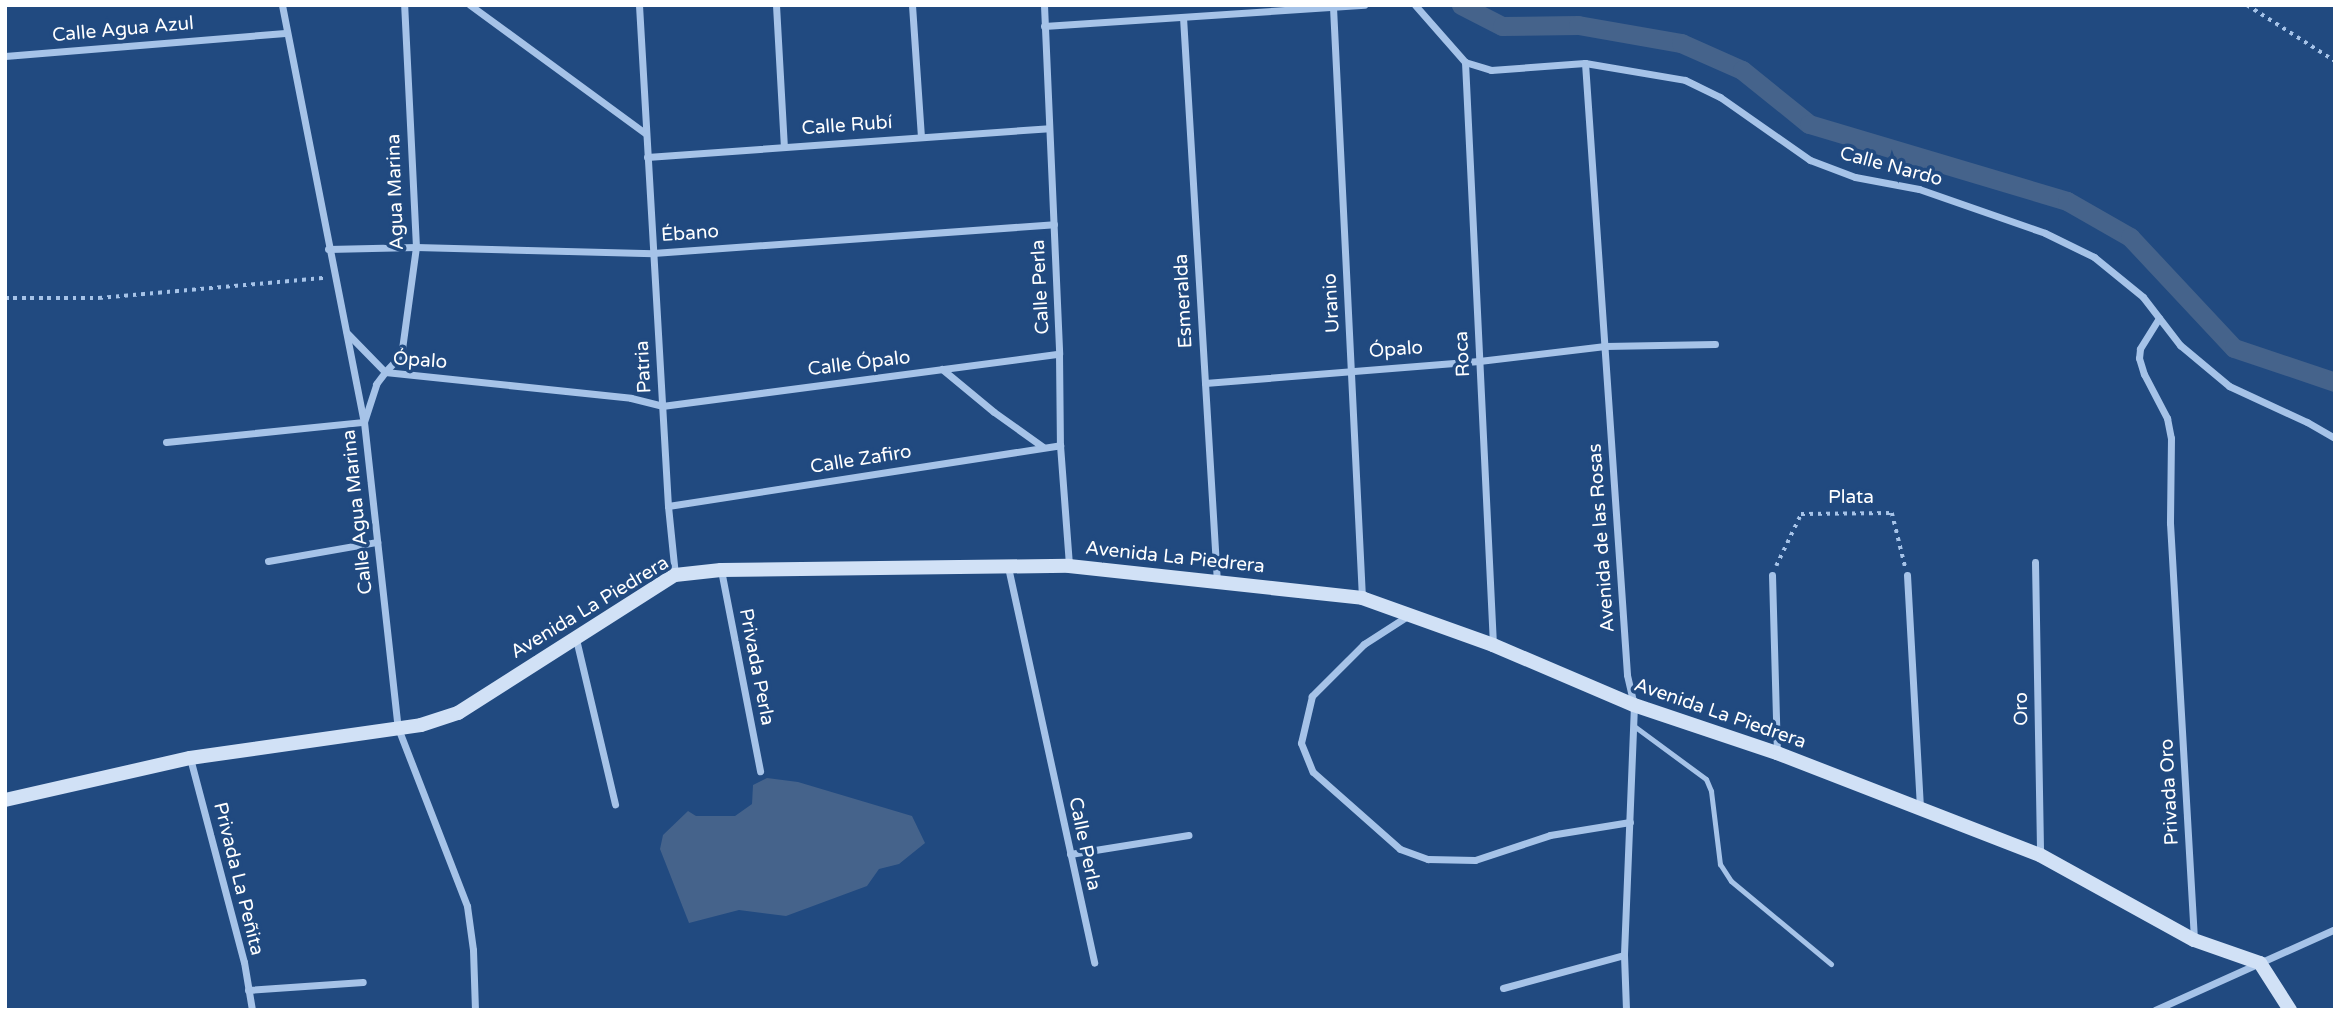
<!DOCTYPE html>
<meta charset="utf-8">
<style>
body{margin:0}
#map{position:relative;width:2340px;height:1015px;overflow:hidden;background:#214a80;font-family:"Varela Round",sans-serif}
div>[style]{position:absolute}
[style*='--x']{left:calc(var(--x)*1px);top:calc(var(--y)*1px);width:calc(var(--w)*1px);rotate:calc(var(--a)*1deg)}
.water>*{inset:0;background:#45638b}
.canal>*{height:19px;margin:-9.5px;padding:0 9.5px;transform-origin:9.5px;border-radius:9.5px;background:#45638b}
.path>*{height:3.5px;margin-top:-1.75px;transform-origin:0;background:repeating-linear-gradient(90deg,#a6c3e8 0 3.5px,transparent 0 8.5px)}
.lane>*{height:5px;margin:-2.5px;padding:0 2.5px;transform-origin:2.5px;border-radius:2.5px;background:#a6c3e8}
.street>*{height:7px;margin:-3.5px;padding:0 3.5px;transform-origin:3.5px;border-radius:3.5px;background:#a6c3e8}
.secondary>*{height:14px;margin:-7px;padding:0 7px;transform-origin:7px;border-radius:7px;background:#d1e1f6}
span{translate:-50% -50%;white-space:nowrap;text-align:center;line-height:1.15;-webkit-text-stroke:7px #214a80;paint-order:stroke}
.street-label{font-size:19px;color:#fff}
.frame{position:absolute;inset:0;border:7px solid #fff;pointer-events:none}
</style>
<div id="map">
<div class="water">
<div style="clip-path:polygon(767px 778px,798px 782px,912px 816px,925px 843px,899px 864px,879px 869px,867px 886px,786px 916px,739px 910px,689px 923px,660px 849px,663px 835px,688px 811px,696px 816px,735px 816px,752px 804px,753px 785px)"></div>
</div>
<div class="canal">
<div style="--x:1461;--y:5;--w:46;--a:27.1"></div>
<div style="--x:1502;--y:26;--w:76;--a:-0.8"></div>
<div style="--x:1578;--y:25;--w:105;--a:9.9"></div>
<div style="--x:1681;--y:43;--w:67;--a:23.9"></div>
<div style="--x:1742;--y:70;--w:86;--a:38.9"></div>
<div style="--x:1809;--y:124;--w:269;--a:16.6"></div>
<div style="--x:2067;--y:201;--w:73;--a:29.7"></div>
<div style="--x:2130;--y:237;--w:152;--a:46.9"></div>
<div style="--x:2234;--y:348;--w:107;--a:18.6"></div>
</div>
<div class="path">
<div style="--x:2247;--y:5;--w:104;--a:32.5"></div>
<div style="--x:5;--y:298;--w:94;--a:0"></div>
<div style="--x:99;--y:298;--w:227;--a:-5.1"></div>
<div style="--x:1776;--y:566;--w:58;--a:-64.3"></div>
<div style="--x:1801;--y:514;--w:91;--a:-0.6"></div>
<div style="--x:1892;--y:513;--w:55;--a:76.2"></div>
</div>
<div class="lane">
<div style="--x:1634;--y:726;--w:89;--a:36.4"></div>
<div style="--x:1706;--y:779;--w:13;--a:67"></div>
<div style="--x:1711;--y:791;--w:74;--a:83"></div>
<div style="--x:1720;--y:864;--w:20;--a:57"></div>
<div style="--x:1731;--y:881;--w:130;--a:39.7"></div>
</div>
<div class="street">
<div style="--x:282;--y:5;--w:425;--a:78.9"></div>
<div style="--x:364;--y:422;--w:308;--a:83.7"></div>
<div style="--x:398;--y:728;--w:191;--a:68.8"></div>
<div style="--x:467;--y:906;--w:44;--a:82.2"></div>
<div style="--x:473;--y:950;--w:60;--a:88.1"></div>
<div style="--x:470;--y:5;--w:218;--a:36.2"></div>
<div style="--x:639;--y:5;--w:502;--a:86.69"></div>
<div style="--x:668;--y:506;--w:69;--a:84.2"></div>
<div style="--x:776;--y:5;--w:142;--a:86.8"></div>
<div style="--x:912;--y:5;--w:132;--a:86.1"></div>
<div style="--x:1044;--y:5;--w:349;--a:87.5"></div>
<div style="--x:1059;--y:354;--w:91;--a:89.4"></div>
<div style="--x:1060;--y:445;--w:121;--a:85.7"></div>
<div style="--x:1415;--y:5;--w:76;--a:48.7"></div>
<div style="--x:1465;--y:62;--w:27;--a:17"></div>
<div style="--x:1491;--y:70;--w:94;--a:-4.3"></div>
<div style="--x:1585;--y:63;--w:101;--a:9.6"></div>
<div style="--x:1685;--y:80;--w:39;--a:26"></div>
<div style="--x:1720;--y:97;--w:110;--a:35"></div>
<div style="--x:1810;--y:160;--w:48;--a:20.7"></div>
<div style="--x:1855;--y:177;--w:65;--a:10.6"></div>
<div style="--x:1919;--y:189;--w:133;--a:19.2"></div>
<div style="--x:2045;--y:233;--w:55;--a:26.1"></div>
<div style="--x:2094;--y:257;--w:63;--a:39.2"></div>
<div style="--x:2143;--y:297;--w:61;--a:52.4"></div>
<div style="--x:2180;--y:345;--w:64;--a:39.9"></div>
<div style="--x:2229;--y:386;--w:86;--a:24.8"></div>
<div style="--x:2307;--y:422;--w:32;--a:30"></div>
<div style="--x:1333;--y:7;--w:592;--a:87.19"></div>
<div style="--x:1183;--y:17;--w:566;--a:86.56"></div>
<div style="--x:1044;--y:26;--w:321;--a:-3.8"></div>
<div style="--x:5;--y:56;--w:281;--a:-4.7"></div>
<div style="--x:1465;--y:62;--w:584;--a:87.25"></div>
<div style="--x:1585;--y:63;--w:613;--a:86.07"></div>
<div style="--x:1627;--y:675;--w:31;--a:77"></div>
<div style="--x:1634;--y:705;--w:250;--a:92.3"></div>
<div style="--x:1624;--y:955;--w:55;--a:87.9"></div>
<div style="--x:647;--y:157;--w:403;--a:-4.1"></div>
<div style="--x:328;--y:249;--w:88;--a:-1.3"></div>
<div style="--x:416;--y:247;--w:237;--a:1.5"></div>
<div style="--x:653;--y:253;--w:402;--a:-4.1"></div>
<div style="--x:2159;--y:318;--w:36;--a:122"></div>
<div style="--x:2140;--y:349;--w:9;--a:96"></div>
<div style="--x:2139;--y:358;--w:17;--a:73"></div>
<div style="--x:2144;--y:374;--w:50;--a:62.4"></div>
<div style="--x:2167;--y:418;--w:20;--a:79"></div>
<div style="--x:2171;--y:438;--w:85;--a:90.7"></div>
<div style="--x:2170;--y:523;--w:417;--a:86.7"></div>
<div style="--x:347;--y:333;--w:54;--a:45.7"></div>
<div style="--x:385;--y:372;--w:19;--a:-47"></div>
<div style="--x:398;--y:358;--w:10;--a:-66"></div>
<div style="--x:402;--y:349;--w:103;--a:-82.2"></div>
<div style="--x:416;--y:247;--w:242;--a:-92.8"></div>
<div style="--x:942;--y:369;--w:67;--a:39.6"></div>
<div style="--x:994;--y:412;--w:60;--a:35.5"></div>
<div style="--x:1205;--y:383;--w:275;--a:-4.6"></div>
<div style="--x:1479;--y:361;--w:127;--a:-6.8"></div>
<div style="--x:1605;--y:346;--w:110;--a:-1"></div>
<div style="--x:166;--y:442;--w:199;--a:-5.8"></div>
<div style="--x:364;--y:422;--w:40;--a:-72"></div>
<div style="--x:376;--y:384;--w:15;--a:-53"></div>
<div style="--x:385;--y:372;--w:247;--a:6"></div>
<div style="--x:631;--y:398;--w:32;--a:14"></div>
<div style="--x:662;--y:406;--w:400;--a:-7.5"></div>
<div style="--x:668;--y:506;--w:397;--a:-8.8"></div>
<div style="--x:268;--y:561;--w:111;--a:-9.9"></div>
<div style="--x:2035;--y:562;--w:293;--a:89"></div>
<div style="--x:1008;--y:567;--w:405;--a:77.7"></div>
<div style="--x:721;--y:570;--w:205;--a:79"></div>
<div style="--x:1772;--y:575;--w:178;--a:88.4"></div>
<div style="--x:1907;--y:575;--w:233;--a:86.8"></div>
<div style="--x:1409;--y:615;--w:54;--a:147.2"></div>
<div style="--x:1364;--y:644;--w:74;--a:135"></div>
<div style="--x:1312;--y:696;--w:48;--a:103.2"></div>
<div style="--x:1301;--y:743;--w:31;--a:68"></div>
<div style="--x:1313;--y:772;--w:116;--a:41.5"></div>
<div style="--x:1400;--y:849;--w:30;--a:20"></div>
<div style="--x:1428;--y:859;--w:47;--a:1.2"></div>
<div style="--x:1475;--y:860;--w:79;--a:-18.4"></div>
<div style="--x:1550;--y:835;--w:81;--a:-9.2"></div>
<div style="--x:576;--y:639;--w:170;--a:76.7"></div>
<div style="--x:190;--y:758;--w:211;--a:75.2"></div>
<div style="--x:244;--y:962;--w:49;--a:80.5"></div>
<div style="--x:1070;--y:854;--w:120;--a:-9.1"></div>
<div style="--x:1503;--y:988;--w:125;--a:-15.3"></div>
<div style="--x:248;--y:990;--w:115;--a:-4"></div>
<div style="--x:2155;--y:1010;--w:197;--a:-24.2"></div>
</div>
<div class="secondary">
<div style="--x:5;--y:800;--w:190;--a:-12.8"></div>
<div style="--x:190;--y:758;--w:233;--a:-8.1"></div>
<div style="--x:421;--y:725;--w:39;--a:-18"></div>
<div style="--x:458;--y:713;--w:257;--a:-32.5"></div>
<div style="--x:675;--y:575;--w:46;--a:-6.2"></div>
<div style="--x:721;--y:570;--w:348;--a:-0.7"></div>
<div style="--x:1069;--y:566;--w:295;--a:6.2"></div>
<div style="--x:1362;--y:598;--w:139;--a:19.7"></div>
<div style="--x:1493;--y:645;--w:153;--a:23.1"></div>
<div style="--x:1634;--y:705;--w:151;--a:18.6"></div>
<div style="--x:1777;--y:753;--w:282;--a:21.2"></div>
<div style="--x:2040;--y:855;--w:176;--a:28.9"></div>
<div style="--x:2194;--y:940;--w:70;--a:19.2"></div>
<div style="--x:2260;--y:963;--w:56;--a:57.4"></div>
</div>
<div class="street-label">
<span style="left:123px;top:30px;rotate:-5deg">Calle Agua Azul</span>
<span style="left:847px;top:126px;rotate:-4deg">Calle Rubí</span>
<span style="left:1891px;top:167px;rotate:15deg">Calle Nardo</span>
<span style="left:396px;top:192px;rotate:-92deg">Agua Marina</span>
<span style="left:690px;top:234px;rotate:-4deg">Ébano</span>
<span style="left:1041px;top:287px;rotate:-93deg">Calle Perla</span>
<span style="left:1184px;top:301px;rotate:-93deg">Esmeralda</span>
<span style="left:1332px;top:303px;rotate:-93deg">Uranio</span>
<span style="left:1396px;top:350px;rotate:-4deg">Ópalo</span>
<span style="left:1463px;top:354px;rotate:-93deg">Roca</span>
<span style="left:420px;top:361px;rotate:4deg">Ópalo</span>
<span style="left:859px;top:364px;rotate:-7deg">Calle Ópalo</span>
<span style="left:644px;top:367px;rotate:-93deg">Patria</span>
<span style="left:861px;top:460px;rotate:-9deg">Calle Zafiro</span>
<span style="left:1851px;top:498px">Plata</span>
<span style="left:358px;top:512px;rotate:-96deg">Calle Agua Marina</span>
<span style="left:1602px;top:538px;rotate:-94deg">Avenida de las Rosas</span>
<span style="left:1175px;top:558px;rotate:6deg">Avenida La Piedrera</span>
<span style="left:590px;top:608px;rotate:-31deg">Avenida La Piedrera</span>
<span style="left:756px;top:667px;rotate:79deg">Privada Perla</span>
<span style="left:2022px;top:709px;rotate:-91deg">Oro</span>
<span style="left:1720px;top:714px;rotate:19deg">Avenida La Piedrera</span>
<span style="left:2170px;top:792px;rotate:-93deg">Privada Oro</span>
<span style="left:1084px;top:844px;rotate:78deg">Calle Perla</span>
<span style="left:238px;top:879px;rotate:76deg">Privada La Peñita</span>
</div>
<div class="frame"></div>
</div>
